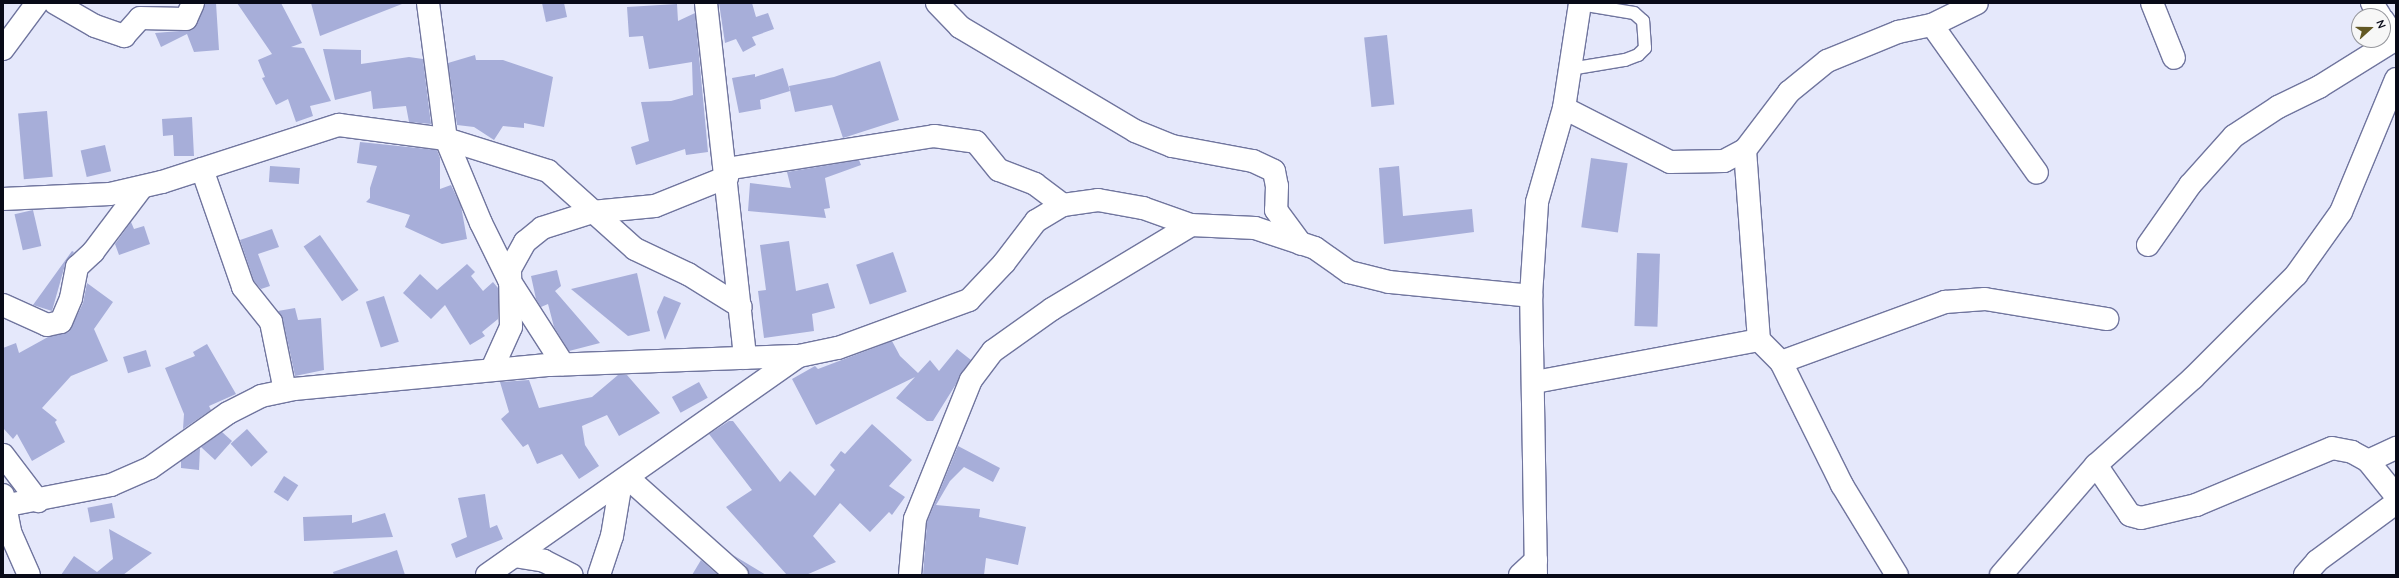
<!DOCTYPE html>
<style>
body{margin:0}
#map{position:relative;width:2399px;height:578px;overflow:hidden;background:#e5e8fb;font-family:Quicksand,sans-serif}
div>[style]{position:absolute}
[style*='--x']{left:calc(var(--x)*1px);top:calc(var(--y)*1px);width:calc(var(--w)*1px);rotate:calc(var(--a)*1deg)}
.building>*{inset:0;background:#a7aed9;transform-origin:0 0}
.roads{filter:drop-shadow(1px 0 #70759e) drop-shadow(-1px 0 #70759e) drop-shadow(0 1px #70759e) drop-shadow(0 -1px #70759e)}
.service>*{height:12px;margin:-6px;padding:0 6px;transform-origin:6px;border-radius:6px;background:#fff}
.minor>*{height:22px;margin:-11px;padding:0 11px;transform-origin:11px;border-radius:11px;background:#fff}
.secondary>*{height:22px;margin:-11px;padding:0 11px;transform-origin:11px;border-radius:11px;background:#fff}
span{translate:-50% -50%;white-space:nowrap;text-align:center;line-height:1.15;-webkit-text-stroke:4px #f7f7f7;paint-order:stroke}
.frame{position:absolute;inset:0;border:4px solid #080a18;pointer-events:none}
.north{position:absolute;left:2351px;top:8px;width:40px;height:40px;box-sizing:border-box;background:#f7f7f7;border:1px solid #97989e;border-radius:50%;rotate:69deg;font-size:11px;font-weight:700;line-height:16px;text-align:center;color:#080a18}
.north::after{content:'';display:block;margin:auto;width:14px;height:18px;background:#625824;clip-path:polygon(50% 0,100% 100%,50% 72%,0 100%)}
</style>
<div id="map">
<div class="building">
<div style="clip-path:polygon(205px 3px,216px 3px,219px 50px,194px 52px,187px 34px,161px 47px,155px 33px,192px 30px)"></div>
<div style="clip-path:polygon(237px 3px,281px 3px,302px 43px,291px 47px,304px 48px,331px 101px,310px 106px,313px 116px,296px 122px,288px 99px,276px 105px,262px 78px,265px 77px,258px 60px,272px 54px)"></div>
<div style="clip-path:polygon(311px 3px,402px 3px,402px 4px,320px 36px)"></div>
<div style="clip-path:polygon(542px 3px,564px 3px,567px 17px,546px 22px)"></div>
<div style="clip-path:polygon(719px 3px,752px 3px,756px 17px,768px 13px,774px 29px,752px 37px,756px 45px,743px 52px,736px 39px,725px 43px)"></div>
<div style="clip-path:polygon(677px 4px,678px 21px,695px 13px,708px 152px,686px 155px,685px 149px,636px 165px,631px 147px,649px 141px,641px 102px,671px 101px,693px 95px,692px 62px,649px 69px,643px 36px,629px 37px,627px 7px)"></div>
<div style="left:1387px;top:35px;width:70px;height:23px;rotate:84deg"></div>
<div style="clip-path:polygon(323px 49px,361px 50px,361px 64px,409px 57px,423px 59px,431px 124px,409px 122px,406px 106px,373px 109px,371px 91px,335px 100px)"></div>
<div style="clip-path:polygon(475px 55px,476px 60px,503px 60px,553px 77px,544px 127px,524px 123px,524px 128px,503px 126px,494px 140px,474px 127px,457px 125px,448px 63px)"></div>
<div style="clip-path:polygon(880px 61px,899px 120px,843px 138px,832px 105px,795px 112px,789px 86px,834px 77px)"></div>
<div style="clip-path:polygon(783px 68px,790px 91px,760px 100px,761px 109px,739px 113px,732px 78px,755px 74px,755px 77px)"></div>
<div style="left:47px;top:111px;width:66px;height:29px;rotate:85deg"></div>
<div style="clip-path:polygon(192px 117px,194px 156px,174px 156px,173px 135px,163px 136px,162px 119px)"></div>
<div style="clip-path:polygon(360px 142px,437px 150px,440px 158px,440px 189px,451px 185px,461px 206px,467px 239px,442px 244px,405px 227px,410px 215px,366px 202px,370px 198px,370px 188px,377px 166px,357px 163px)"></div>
<div style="left:105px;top:145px;width:27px;height:25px;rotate:77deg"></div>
<div style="left:1591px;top:158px;width:37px;height:70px;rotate:8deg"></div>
<div style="clip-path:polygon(859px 160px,861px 165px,825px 178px,830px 208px,824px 209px,826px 218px,748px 211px,750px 183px,791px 188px,787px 172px)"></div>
<div style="left:270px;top:166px;width:30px;height:16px;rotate:4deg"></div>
<div style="clip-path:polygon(1399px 166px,1403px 216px,1472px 209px,1474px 232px,1384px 244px,1379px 168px)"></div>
<div style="left:33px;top:210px;width:37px;height:19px;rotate:77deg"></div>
<div style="clip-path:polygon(131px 222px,134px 229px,144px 226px,150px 244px,119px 255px,115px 244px)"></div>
<div style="clip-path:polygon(272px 229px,279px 247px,258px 254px,270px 286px,261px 289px,254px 281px,240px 240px)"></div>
<div style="left:320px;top:235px;width:67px;height:20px;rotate:55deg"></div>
<div style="clip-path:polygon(789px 241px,796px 291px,828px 283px,835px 308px,812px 314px,814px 331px,764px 338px,758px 291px,766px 290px,760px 245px)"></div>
<div style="clip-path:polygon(72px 251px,74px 252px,65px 265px,52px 311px,33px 305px)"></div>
<div style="left:893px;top:252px;width:42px;height:39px;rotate:71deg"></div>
<div style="left:1637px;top:253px;width:23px;height:73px;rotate:2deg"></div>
<div style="clip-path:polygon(467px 264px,475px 272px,471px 276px,483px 291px,493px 282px,498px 288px,498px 319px,482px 332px,485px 336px,470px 345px,445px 305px,431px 319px,403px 293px,420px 274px,437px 290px)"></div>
<div style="clip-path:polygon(557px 270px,561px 286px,555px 291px,600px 343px,569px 351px,554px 327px,548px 304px,541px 307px,536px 299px,531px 276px)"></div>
<div style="clip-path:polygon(637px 273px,650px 331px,628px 336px,571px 289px)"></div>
<div style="clip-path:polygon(87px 283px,113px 302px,94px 329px,108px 361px,71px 376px,42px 408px,57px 420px,55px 422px,65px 442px,32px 461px,17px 434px,13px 439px,3px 428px,3px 348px,16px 343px,19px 353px,48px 337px,69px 332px,83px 303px)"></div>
<div style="left:384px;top:296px;width:48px;height:19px;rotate:72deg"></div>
<div style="clip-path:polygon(664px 296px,681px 303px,665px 340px,657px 312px)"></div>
<div style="clip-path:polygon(295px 308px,298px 320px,321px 318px,324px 370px,295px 376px,283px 320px,278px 311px)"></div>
<div style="clip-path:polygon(892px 341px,900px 356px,918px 373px,930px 360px,939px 371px,957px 349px,971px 360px,933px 421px,927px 421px,896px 398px,915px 377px,816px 425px,792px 379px,815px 366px,818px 369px)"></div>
<div style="clip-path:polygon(207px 344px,236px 394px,209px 406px,211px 410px,183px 429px,184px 414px,165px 368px,195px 356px,193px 352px)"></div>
<div style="left:146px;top:350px;width:17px;height:24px;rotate:73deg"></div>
<div style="clip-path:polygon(618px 375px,627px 375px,660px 413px,619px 436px,607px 415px,582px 426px,585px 445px,599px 466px,579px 479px,562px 454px,537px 464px,528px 444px,523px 447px,501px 419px,509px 412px,500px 382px,529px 380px,539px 408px,592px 397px)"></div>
<div style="left:699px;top:382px;width:18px;height:31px;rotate:61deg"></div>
<div style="clip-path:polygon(729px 421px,733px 421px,780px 482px,790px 471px,815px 496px,835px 470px,830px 465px,841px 451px,845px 454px,872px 424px,912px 460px,889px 486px,905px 497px,892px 515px,889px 512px,870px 532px,840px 503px,813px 536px,836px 562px,806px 575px,787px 575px,726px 507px,752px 490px,709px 434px)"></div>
<div style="left:247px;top:429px;width:31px;height:22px;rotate:48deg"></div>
<div style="clip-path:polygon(222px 432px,232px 441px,215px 460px,201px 447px)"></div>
<div style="clip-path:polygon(958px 446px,1000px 468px,993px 482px,964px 467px,950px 481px,936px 505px,980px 509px,979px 517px,1026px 527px,1018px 565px,986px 558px,984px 575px,923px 575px,927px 522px)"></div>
<div style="clip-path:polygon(200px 448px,199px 470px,181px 468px,181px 461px)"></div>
<div style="left:284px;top:476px;width:17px;height:19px;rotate:33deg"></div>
<div style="clip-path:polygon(485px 494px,490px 528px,497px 525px,503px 539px,456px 558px,451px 544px,467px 537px,458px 498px)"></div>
<div style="left:112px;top:503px;width:15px;height:25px;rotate:79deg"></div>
<div style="clip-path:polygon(385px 513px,393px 537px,304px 541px,303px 517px,352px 515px,352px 523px)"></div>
<div style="clip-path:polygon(109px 529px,152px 553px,123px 575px,61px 575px,74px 556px,97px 572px,113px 559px)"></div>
<div style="clip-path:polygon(397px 550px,405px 575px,334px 575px,333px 572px)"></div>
<div style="clip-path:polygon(733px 555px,766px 575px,749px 575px,746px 566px)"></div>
<div style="clip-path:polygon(701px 560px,718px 575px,692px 575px)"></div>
</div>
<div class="roads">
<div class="service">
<div style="--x:1570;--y:69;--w:56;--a:-9.3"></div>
<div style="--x:1625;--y:60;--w:14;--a:-21"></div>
<div style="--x:1638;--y:55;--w:10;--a:-45"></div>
<div style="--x:1645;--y:48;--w:27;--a:-94"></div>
<div style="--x:1643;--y:21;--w:12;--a:-138"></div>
<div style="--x:1634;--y:13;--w:56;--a:-170.7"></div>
</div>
<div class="minor">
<div style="--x:55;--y:3;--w:46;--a:29.9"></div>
<div style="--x:95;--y:26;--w:31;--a:19"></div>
<div style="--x:124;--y:36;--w:24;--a:-48"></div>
<div style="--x:140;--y:18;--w:46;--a:1.2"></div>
<div style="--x:186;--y:19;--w:17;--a:-66"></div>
<div style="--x:428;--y:3;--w:137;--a:82.5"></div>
<div style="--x:446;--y:139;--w:91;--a:67.4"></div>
<div style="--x:481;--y:223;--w:64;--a:63.8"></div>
<div style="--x:509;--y:280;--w:100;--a:57.3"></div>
<div style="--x:706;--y:3;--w:357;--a:83.7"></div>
<div style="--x:937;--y:3;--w:33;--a:46"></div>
<div style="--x:960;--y:27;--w:204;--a:30.7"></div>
<div style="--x:1135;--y:131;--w:40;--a:22"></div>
<div style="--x:1172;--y:146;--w:82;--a:10.5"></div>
<div style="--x:1253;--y:161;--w:23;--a:25"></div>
<div style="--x:1274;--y:171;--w:15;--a:79"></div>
<div style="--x:1277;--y:186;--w:24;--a:92"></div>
<div style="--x:1276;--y:210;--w:42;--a:53.7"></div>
<div style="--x:2152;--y:3;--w:59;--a:68.2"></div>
<div style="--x:2372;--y:3;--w:15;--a:58"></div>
<div style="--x:2383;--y:20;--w:24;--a:57"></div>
<div style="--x:1932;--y:25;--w:181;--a:54.6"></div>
<div style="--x:3;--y:49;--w:57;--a:-53.5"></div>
<div style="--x:1564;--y:108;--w:119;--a:27"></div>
<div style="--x:1670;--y:162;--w:54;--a:-1.1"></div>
<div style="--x:1724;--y:161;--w:24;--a:-28"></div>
<div style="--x:1745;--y:150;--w:73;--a:-52.8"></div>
<div style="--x:1789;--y:92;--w:49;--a:-39.2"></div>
<div style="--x:1827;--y:61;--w:77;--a:-22.2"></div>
<div style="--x:1898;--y:32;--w:35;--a:-12"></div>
<div style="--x:1932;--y:25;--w:50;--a:-26.1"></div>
<div style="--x:1745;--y:150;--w:191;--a:85.8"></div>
<div style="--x:202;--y:169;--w:125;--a:70.8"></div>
<div style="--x:243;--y:287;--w:45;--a:51.3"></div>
<div style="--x:271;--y:322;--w:70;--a:78.5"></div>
<div style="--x:726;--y:169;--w:211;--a:-9"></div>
<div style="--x:934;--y:136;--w:42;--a:8.1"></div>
<div style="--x:976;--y:142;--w:36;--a:51"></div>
<div style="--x:999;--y:170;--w:39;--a:21"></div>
<div style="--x:1035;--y:184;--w:35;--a:37"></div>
<div style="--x:3;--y:199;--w:107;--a:-2.7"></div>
<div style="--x:110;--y:194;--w:53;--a:-13"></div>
<div style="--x:162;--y:182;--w:186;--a:-17.9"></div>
<div style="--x:339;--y:125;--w:108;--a:7.5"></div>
<div style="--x:446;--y:139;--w:107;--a:17.4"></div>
<div style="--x:548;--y:171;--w:117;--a:41.9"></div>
<div style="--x:635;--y:249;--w:59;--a:25.3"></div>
<div style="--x:688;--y:274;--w:62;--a:31.9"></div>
<div style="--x:2148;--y:245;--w:73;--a:-55"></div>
<div style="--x:2190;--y:185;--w:66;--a:-48.1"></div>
<div style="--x:2234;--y:136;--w:53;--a:-33.4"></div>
<div style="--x:2278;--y:107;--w:46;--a:-26"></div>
<div style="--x:2319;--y:87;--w:91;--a:-31.9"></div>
<div style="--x:3;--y:305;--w:48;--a:24.4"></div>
<div style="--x:47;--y:325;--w:14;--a:-12"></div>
<div style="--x:61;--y:322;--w:26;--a:-67"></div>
<div style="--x:71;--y:298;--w:32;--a:-79"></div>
<div style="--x:77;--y:267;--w:22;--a:-43"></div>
<div style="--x:93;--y:252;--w:81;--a:-53"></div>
<div style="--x:1781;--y:362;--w:175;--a:-20.1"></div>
<div style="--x:1945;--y:302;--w:40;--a:-4.3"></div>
<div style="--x:1985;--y:299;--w:124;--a:9.3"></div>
<div style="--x:492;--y:369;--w:46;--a:-65.7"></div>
<div style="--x:511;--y:327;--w:58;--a:-91"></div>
<div style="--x:510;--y:269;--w:31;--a:-61"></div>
<div style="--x:525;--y:242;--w:22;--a:-39"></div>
<div style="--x:542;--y:228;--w:52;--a:-17.7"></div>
<div style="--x:592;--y:212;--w:63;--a:-5.4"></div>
<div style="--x:655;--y:206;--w:78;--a:-21.9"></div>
<div style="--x:1535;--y:382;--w:228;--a:-10.6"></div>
<div style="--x:1759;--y:340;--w:31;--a:45"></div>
<div style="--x:1781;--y:362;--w:137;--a:63.6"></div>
<div style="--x:1842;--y:485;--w:105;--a:58.6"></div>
<div style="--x:3;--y:455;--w:58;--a:52.7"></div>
<div style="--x:2368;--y:461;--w:45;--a:51.3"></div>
<div style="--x:2096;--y:465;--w:60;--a:55.8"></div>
<div style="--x:2130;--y:515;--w:11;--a:15"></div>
<div style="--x:2141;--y:518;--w:57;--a:-13.3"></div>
<div style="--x:2196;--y:505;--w:147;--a:-22.7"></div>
<div style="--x:2332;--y:448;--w:20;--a:11"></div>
<div style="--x:2352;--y:452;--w:18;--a:29"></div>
<div style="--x:2368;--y:461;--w:31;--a:-25"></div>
<div style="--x:628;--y:478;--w:146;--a:41.7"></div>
<div style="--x:3;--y:495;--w:38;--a:79"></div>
<div style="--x:10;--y:532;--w:47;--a:66.2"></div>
<div style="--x:3;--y:506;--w:110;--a:-11"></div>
<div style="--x:111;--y:485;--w:43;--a:-23.6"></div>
<div style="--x:150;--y:468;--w:95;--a:-35.2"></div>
<div style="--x:228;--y:413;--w:37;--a:-27"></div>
<div style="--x:261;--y:396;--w:34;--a:-12"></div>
<div style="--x:294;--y:389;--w:257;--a:-5.4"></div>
<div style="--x:550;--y:365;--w:249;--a:-2.1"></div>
<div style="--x:799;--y:356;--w:40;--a:-12"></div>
<div style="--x:838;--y:348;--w:140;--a:-20.1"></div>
<div style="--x:969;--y:300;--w:51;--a:-46.6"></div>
<div style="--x:1004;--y:263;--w:53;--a:-52.7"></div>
<div style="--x:1036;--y:221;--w:31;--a:-31"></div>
<div style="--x:1063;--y:205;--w:35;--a:-8"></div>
<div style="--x:1098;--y:200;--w:46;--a:10.1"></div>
<div style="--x:1143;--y:208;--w:51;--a:19.5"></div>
<div style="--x:1191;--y:225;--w:64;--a:2.7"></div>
<div style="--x:1255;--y:228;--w:63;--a:18.4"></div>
<div style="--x:1315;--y:248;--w:42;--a:35.2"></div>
<div style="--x:1349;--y:272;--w:41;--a:14"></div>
<div style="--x:1389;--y:282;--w:143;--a:5.6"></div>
<div style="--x:514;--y:556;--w:30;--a:9"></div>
<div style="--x:544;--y:561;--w:31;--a:27"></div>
<div style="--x:487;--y:575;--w:381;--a:-35.1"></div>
<div style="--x:599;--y:575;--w:41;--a:-71.6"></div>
<div style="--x:612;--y:536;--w:55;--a:-80.5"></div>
<div style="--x:910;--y:575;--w:56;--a:-84.9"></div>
<div style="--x:915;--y:519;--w:150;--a:-68.1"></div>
<div style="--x:971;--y:380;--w:36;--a:-53"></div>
<div style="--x:993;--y:351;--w:72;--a:-35.4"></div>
<div style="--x:1052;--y:309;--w:162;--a:-31.1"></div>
<div style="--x:1520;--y:575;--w:22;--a:-43"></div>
<div style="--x:2001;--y:575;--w:145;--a:-49.2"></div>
<div style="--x:2096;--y:465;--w:130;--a:-41.9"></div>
<div style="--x:2193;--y:378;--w:146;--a:-45"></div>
<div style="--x:2296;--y:275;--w:77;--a:-54.5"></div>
<div style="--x:2341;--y:212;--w:144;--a:-67.5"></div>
<div style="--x:2305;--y:575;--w:18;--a:-49"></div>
<div style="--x:2317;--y:561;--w:98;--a:-36.3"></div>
</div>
<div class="secondary">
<div style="--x:1536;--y:575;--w:279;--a:-91"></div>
<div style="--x:1531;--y:296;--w:94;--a:-86.3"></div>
<div style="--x:1537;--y:202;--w:98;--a:-74"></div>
<div style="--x:1564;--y:108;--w:106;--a:-81.3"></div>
</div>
</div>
<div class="frame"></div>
<div class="north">N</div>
</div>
